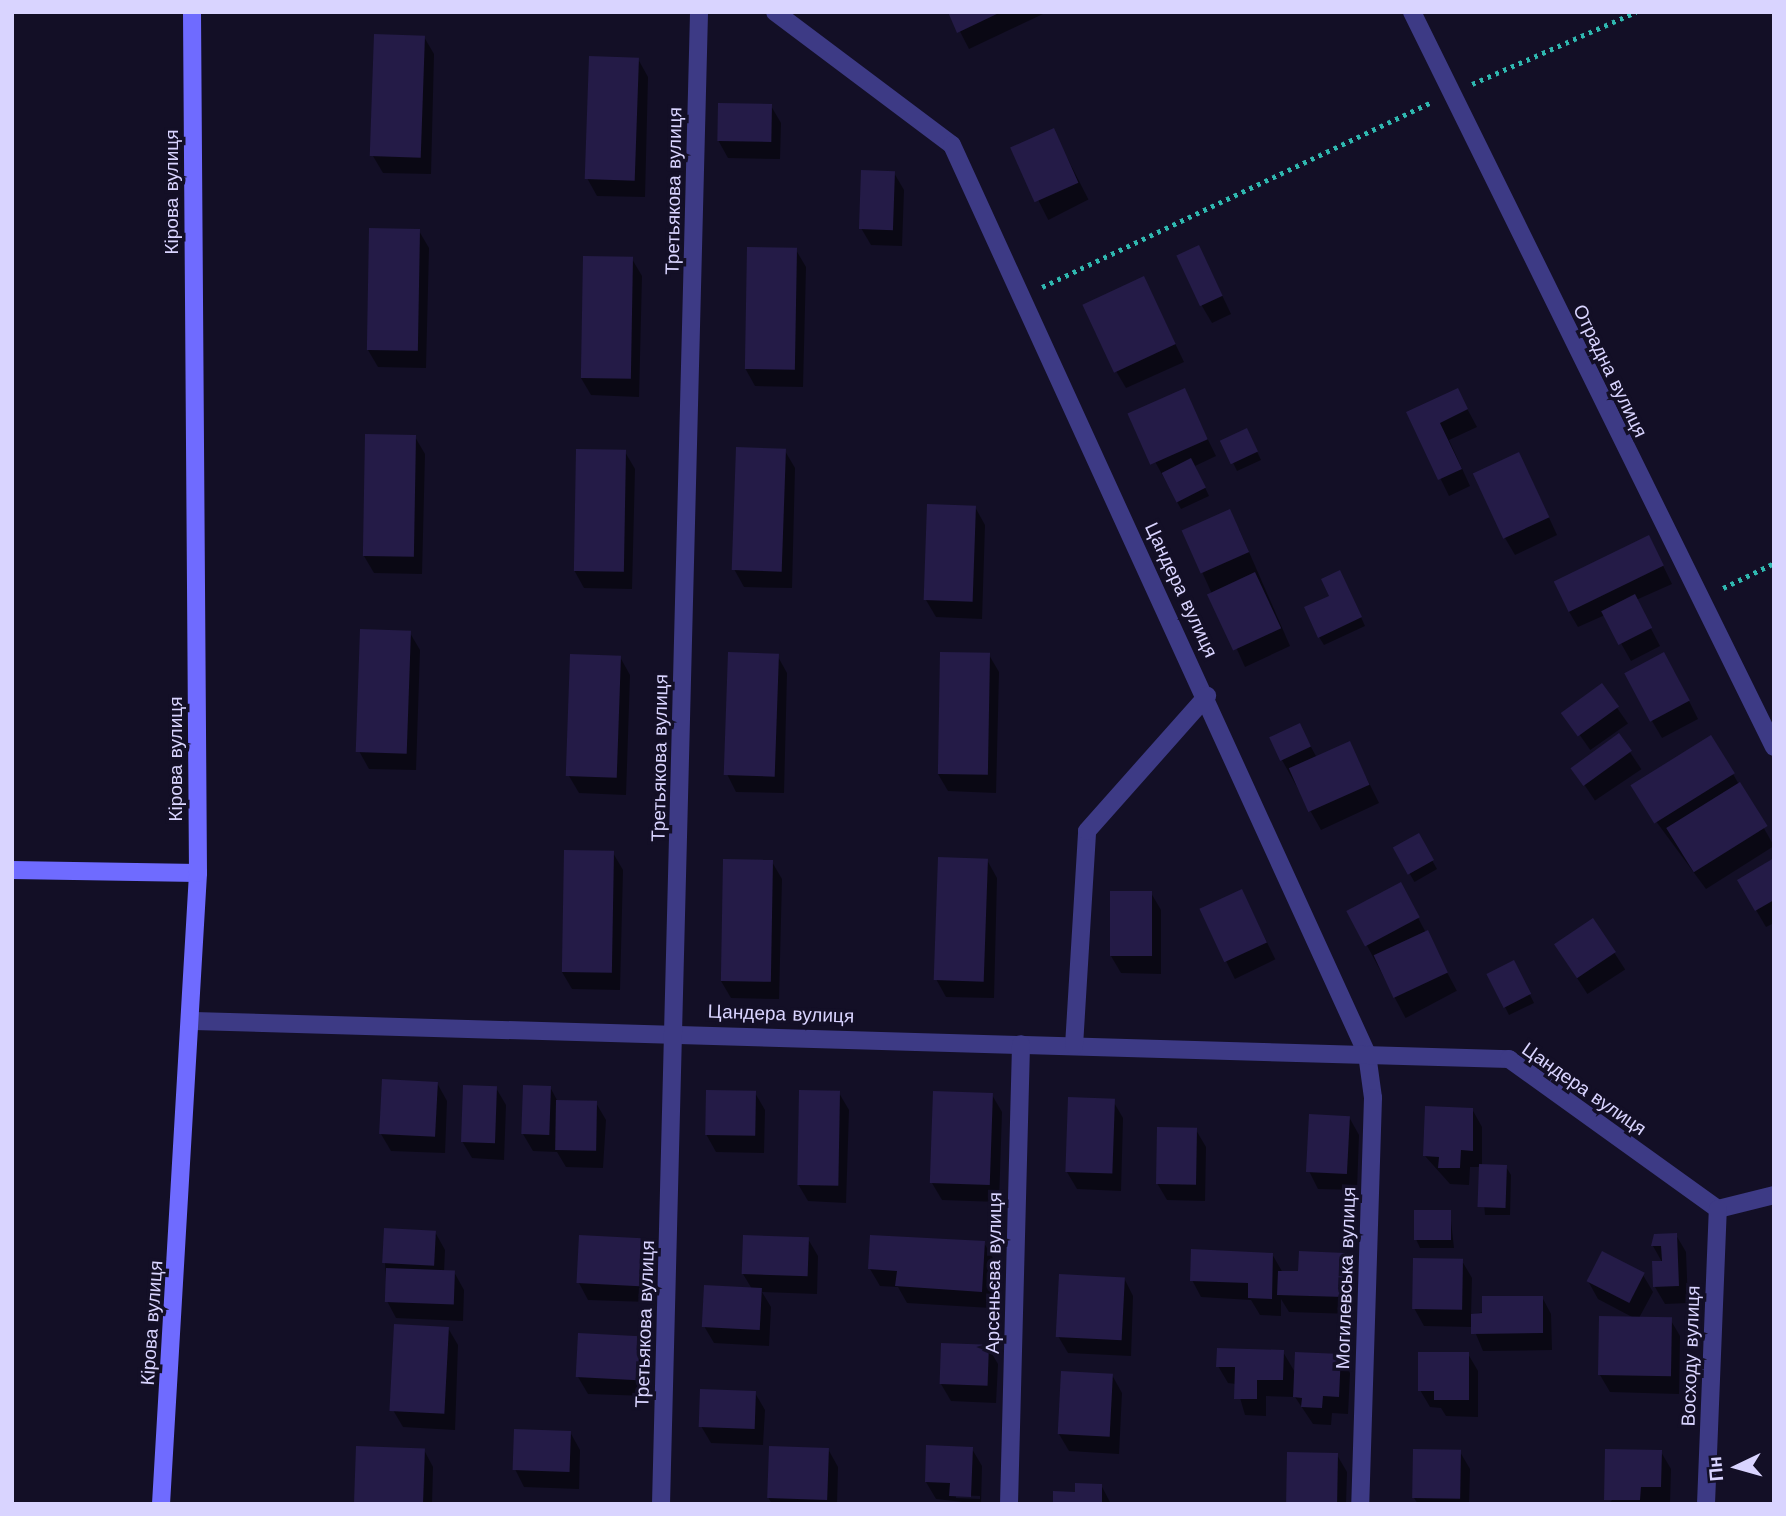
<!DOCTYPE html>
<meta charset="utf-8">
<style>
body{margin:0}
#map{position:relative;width:1786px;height:1516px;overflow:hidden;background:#130f26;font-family:"Work Sans",sans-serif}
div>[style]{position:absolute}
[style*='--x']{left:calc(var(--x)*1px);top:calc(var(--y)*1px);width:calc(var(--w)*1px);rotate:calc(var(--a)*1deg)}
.shadow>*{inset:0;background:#0007;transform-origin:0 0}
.building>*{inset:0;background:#241b47;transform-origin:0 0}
.path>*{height:4.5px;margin-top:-2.25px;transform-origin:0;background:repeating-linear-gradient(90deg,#2fb8b0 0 3.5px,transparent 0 8.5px)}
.street>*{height:18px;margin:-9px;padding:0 9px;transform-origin:9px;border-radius:9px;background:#3d3a85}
.secondary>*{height:18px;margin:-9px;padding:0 9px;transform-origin:9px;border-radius:9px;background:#6f6bff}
span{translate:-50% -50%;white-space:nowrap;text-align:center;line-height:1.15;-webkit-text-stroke:7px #130f26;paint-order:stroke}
.street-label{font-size:19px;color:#d9d4ff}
.frame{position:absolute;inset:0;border:14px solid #d9d4ff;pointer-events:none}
.north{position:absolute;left:1702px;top:1432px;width:70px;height:70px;-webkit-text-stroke:5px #130f26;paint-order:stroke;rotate:265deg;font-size:19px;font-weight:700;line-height:28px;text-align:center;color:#d9d4ff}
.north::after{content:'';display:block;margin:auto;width:24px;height:32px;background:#d9d4ff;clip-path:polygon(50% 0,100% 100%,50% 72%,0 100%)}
</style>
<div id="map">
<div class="shadow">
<div style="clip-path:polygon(950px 12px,1043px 12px,1043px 14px,969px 49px)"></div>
<div style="clip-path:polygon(424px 37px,434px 54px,431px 174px,383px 173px,373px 156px)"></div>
<div style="clip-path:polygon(638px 59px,648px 77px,645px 197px,597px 196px,587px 178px)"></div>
<div style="clip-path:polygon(771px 106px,781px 123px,780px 159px,728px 158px,718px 140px)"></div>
<div style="left:1053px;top:130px;width:78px;height:45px;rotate:63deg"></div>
<div style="clip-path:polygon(894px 173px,904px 190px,902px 246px,871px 245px,861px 228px)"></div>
<div style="clip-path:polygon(419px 231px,429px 248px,426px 368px,378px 367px,368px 350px)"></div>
<div style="clip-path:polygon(1199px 247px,1231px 314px,1212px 323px,1202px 306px)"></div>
<div style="clip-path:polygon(796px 250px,806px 267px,803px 387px,755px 386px,745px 368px)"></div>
<div style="clip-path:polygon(632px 259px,642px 276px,639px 397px,591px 395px,581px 378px)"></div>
<div style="clip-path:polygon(1144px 279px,1184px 362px,1126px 388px,1116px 371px)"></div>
<div style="clip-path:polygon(1457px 390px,1477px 427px,1449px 440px,1470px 486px,1449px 496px,1408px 413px)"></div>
<div style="clip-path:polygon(1184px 391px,1216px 456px,1195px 466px,1209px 496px,1181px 509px,1130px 416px)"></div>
<div style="clip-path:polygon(415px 437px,425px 454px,422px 574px,374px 573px,364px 556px)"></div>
<div style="clip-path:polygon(1251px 439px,1261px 460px,1237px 471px,1223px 442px)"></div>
<div style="clip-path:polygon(785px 451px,795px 468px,792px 588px,744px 587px,734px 569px)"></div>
<div style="clip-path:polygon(625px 452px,635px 469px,632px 589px,584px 588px,574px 570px)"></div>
<div style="clip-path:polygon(1528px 472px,1557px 535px,1515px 555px,1505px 538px)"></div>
<div style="clip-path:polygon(975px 507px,985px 525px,982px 619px,936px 617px,926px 600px)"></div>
<div style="clip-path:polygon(1239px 529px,1290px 646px,1245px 667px,1184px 532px)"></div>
<div style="clip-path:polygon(1649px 537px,1672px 584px,1636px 600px,1660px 646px,1631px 661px,1605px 615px,1578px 627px,1568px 610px)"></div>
<div style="clip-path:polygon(1344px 580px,1365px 626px,1324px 645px,1319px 637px,1331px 596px)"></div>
<div style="clip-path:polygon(410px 633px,420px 650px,416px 770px,369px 769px,359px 751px)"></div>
<div style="clip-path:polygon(777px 655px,787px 673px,784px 793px,736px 792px,727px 774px)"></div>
<div style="clip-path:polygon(989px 655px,999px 672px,996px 793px,948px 791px,938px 774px)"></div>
<div style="clip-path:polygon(620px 657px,630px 675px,626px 795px,579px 793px,569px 776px)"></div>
<div style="clip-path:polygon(1674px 671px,1698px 719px,1662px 738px,1652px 721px)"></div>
<div style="left:1601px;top:685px;width:47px;height:46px;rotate:55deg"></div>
<div style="clip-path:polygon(1299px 725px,1317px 758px,1349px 743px,1379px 803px,1321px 830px,1282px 760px)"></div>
<div style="left:1619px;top:736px;width:40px;height:56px;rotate:56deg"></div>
<div style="clip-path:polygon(1733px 774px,1774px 846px,1706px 889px,1644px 805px)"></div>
<div style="left:1418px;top:836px;width:38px;height:26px;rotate:60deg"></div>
<div style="clip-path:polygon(613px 853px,623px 870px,620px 990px,572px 989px,562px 972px)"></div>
<div style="clip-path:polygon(987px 860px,997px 878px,994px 998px,946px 997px,936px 979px)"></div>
<div style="clip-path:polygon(1774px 860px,1774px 923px,1766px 927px,1739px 881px)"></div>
<div style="clip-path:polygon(772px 862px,782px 879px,779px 999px,731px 998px,721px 981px)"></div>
<div style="left:1400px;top:884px;width:121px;height:58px;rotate:62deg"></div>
<div style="left:1242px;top:891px;width:76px;height:45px;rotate:64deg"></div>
<div style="clip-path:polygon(1151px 893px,1161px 910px,1161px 974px,1121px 973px,1111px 956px)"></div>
<div style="left:1593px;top:920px;width:59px;height:45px;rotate:57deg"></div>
<div style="clip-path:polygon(1518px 971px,1534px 1003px,1509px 1015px,1505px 1007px)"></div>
<div style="clip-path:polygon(437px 1083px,447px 1101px,445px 1153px,391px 1151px,381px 1134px)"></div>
<div style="clip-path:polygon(550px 1087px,558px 1102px,596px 1103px,606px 1120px,603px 1168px,566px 1167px,557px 1152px,533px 1151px,523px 1134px)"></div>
<div style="clip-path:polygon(496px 1088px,506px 1105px,504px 1160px,472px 1158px,462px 1141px)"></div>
<div style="clip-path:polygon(755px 1093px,765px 1110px,764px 1153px,716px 1152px,706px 1134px)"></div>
<div style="clip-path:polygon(839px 1093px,849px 1110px,846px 1203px,808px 1201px,798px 1184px)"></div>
<div style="clip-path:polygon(992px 1095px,1002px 1112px,999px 1202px,942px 1200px,932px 1183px)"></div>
<div style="clip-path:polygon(1113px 1101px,1123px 1118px,1121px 1191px,1077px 1189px,1067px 1172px)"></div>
<div style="clip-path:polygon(1472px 1109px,1482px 1127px,1482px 1166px,1506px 1167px,1511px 1175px,1510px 1215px,1485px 1215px,1481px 1167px,1470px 1167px,1469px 1185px,1450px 1184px,1425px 1156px)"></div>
<div style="clip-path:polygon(1349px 1117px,1359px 1135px,1357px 1190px,1318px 1189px,1309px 1171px)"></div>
<div style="clip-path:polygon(1196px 1130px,1206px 1147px,1205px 1201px,1167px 1200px,1157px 1183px)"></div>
<div style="clip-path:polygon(1450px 1212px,1454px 1248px,1420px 1248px,1416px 1239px)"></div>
<div style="clip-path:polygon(435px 1232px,445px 1250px,444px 1272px,454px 1272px,464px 1290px,463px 1321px,396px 1318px,387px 1301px,385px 1262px)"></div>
<div style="clip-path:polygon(1676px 1235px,1686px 1252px,1688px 1303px,1665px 1304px,1655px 1287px,1662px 1262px,1653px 1246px)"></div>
<div style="clip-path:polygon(640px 1239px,650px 1257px,649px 1302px,588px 1300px,579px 1283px)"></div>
<div style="clip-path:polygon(808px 1239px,818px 1256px,817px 1294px,762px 1292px,771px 1307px,769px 1346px,714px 1343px,704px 1326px,752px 1289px,743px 1274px)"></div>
<div style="clip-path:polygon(984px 1243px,994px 1260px,991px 1308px,907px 1303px,898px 1287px,880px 1286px,870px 1269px)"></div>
<div style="clip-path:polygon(1272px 1254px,1283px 1273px,1300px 1273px,1344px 1255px,1354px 1272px,1353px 1314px,1289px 1312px,1281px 1299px,1281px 1316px,1260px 1315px,1251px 1300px,1201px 1297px,1192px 1280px)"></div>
<div style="clip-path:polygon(1462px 1261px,1472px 1278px,1471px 1315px,1542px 1297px,1551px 1314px,1552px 1350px,1483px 1351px,1473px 1327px,1424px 1326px,1414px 1308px)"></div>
<div style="clip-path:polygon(1643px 1275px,1653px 1292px,1639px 1318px,1670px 1319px,1680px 1336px,1679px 1394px,1610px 1392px,1600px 1375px,1634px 1318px,1598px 1299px,1588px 1281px)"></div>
<div style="clip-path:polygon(1124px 1278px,1133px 1296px,1131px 1356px,1068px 1353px,1058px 1336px)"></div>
<div style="clip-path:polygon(448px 1328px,458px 1345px,455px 1430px,403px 1427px,393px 1410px)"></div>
<div style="clip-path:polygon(639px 1337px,649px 1355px,647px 1396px,588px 1394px,578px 1377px)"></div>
<div style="clip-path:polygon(988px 1347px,998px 1364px,996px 1403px,951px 1401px,941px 1384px)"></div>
<div style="clip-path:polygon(1283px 1352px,1296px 1374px,1340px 1355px,1350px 1373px,1348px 1414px,1332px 1413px,1331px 1425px,1313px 1424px,1295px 1397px,1266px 1396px,1266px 1416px,1245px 1415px,1236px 1384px,1228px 1383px,1218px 1366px)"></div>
<div style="clip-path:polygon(1468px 1354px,1478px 1371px,1478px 1417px,1446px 1416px,1441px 1408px,1430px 1407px,1420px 1390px)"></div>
<div style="clip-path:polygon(1112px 1375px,1122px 1393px,1119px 1454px,1069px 1451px,1059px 1434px)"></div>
<div style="clip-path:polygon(755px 1393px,765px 1410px,763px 1445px,711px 1443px,701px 1426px)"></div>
<div style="clip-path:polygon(570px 1432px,580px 1450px,579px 1489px,524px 1487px,515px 1469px)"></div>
<div style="clip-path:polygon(828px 1449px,838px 1467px,837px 1504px,772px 1504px,768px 1497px)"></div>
<div style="clip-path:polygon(evenodd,972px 1449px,982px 1466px,981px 1504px,936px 1499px,926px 1482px,972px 1449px,956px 1495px,980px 1496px,980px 1499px,956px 1498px,956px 1495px)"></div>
<div style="clip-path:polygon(424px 1450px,433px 1467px,432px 1504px,356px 1504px)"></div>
<div style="clip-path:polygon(1460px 1452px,1470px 1469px,1469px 1504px,1418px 1504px,1414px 1498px)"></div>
<div style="clip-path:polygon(1661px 1452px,1671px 1469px,1670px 1504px,1608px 1504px)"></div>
<div style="clip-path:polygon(1337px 1455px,1347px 1472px,1346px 1504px,1287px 1504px)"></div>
<div style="clip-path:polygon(1101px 1485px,1111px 1504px,1054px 1504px,1077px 1494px)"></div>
</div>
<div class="building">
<div style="clip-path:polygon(948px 12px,1001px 12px,957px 33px)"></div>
<div style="left:374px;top:34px;width:51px;height:122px;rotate:2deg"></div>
<div style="left:589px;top:56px;width:50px;height:123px;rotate:2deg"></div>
<div style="left:718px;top:103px;width:54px;height:38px;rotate:1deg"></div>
<div style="left:1054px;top:128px;width:60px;height:48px;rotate:66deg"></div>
<div style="left:861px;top:170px;width:34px;height:59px;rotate:2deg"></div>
<div style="left:369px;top:228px;width:51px;height:122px;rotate:1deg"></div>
<div style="left:1199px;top:245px;width:56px;height:25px;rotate:65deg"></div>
<div style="left:747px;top:247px;width:50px;height:122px;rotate:1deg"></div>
<div style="left:583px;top:256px;width:50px;height:122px;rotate:1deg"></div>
<div style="left:1144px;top:276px;width:75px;height:68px;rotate:65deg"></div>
<div style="left:1185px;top:388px;width:56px;height:63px;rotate:66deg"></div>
<div style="clip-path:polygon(1458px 388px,1468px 409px,1440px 423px,1462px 469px,1438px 480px,1406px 412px)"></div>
<div style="left:1247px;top:428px;width:26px;height:30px;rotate:65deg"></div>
<div style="left:365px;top:434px;width:51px;height:122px;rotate:1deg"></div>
<div style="left:736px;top:447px;width:50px;height:123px;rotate:2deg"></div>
<div style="left:576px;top:449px;width:50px;height:122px;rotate:1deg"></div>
<div style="left:1519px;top:452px;width:72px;height:51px;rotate:65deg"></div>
<div style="left:1191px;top:458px;width:33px;height:33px;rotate:63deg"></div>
<div style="left:927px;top:504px;width:49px;height:96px;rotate:2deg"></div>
<div style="left:1230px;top:509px;width:47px;height:53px;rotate:66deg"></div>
<div style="left:1649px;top:535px;width:34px;height:106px;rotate:64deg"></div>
<div style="clip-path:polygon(1340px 570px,1362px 617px,1318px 638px,1304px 607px,1329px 596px,1321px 579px)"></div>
<div style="left:1255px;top:572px;width:62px;height:53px;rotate:65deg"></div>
<div style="left:1635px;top:594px;width:38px;height:38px;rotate:63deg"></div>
<div style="left:360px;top:629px;width:51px;height:123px;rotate:2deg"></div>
<div style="left:728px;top:652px;width:51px;height:123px;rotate:2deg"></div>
<div style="left:940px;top:652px;width:50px;height:122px;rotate:1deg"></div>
<div style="left:1664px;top:652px;width:55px;height:45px;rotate:62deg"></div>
<div style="left:570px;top:654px;width:51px;height:122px;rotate:2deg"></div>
<div style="left:1602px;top:683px;width:29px;height:51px;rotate:54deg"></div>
<div style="left:1300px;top:723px;width:26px;height:34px;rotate:65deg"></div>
<div style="left:1619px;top:733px;width:22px;height:60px;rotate:54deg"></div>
<div style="left:1711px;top:735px;width:45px;height:95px;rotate:58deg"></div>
<div style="left:1350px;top:741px;width:48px;height:67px;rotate:66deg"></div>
<div style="left:1740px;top:782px;width:52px;height:87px;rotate:58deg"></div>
<div style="left:1419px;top:833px;width:31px;height:30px;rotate:61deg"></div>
<div style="left:564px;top:850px;width:50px;height:122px;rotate:1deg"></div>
<div style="left:938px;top:857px;width:50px;height:123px;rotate:2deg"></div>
<div style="clip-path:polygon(1774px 858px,1774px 900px,1755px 911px,1737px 880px)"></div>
<div style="left:723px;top:859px;width:50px;height:122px;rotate:1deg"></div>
<div style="left:1401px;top:882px;width:40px;height:62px;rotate:62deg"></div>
<div style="left:1242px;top:889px;width:59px;height:47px;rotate:65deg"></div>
<div style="left:1110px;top:891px;width:42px;height:65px"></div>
<div style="left:1593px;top:918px;width:41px;height:47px;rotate:56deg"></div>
<div style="left:1428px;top:930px;width:47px;height:60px;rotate:65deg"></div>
<div style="left:1514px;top:960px;width:38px;height:31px;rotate:63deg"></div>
<div style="left:382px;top:1079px;width:56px;height:55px;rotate:3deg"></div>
<div style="left:463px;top:1085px;width:34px;height:57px;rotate:2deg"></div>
<div style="left:523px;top:1085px;width:28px;height:49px;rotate:2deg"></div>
<div style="left:706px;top:1090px;width:50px;height:45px;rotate:1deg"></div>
<div style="left:799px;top:1090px;width:41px;height:95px;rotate:1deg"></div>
<div style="left:933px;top:1091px;width:60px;height:92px;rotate:2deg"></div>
<div style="left:1068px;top:1097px;width:47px;height:75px;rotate:2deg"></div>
<div style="left:556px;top:1100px;width:41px;height:50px;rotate:1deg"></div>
<div style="clip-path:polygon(1425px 1106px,1473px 1108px,1473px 1151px,1461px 1150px,1460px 1168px,1438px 1168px,1439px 1157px,1423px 1156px)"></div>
<div style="left:1309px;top:1114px;width:41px;height:58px;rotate:3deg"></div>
<div style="left:1157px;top:1127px;width:40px;height:57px;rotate:1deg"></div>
<div style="left:1479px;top:1164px;width:28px;height:43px;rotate:2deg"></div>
<div style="left:1414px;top:1210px;width:37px;height:30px"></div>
<div style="left:384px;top:1228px;width:52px;height:35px;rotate:3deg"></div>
<div style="clip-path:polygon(1677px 1233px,1679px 1286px,1653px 1287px,1652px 1261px,1662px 1261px,1661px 1246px,1651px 1246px,1654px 1234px)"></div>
<div style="left:579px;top:1235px;width:63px;height:48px;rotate:3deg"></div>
<div style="left:743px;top:1235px;width:66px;height:39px;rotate:2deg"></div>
<div style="clip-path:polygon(870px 1235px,985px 1241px,982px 1292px,895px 1286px,897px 1271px,868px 1269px)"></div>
<div style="clip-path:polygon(1191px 1249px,1273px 1253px,1272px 1299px,1248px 1298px,1248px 1283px,1190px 1281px)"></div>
<div style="clip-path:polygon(1299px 1251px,1345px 1253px,1344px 1297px,1277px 1295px,1278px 1271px,1298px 1271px)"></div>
<div style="left:1602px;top:1251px;width:48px;height:34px;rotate:27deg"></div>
<div style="left:1413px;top:1258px;width:50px;height:51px;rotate:1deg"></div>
<div style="left:386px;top:1268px;width:69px;height:34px;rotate:2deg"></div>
<div style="left:1059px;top:1274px;width:66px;height:63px;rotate:3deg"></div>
<div style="left:704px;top:1285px;width:58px;height:42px;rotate:3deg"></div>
<div style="clip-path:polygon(1482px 1296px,1543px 1296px,1543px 1333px,1471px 1334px,1471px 1314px,1482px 1313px)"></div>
<div style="left:1599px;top:1316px;width:73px;height:59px;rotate:1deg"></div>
<div style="left:394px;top:1324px;width:55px;height:87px;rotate:3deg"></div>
<div style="left:578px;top:1333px;width:62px;height:44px;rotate:3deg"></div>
<div style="left:941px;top:1343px;width:48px;height:41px;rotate:2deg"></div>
<div style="clip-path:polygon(1217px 1348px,1284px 1350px,1283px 1380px,1257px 1380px,1257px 1399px,1234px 1399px,1235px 1367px,1216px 1367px)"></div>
<div style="clip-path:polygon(1295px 1352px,1341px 1354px,1339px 1397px,1323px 1396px,1322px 1408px,1301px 1407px,1302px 1398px,1293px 1397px)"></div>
<div style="clip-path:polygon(1418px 1352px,1469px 1352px,1469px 1400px,1434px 1400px,1434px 1391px,1418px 1391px)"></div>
<div style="left:1061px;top:1371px;width:52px;height:63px;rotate:3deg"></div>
<div style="left:700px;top:1389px;width:56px;height:38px;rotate:2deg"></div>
<div style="left:514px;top:1429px;width:57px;height:41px;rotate:2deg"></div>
<div style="clip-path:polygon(926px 1445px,973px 1447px,971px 1497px,949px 1496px,950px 1483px,925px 1482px)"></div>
<div style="left:356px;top:1446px;width:69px;height:57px;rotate:2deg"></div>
<div style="left:769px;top:1446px;width:60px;height:52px;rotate:2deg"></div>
<div style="left:1413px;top:1449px;width:48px;height:49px;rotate:1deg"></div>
<div style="clip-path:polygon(1605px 1449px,1662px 1450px,1661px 1487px,1641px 1487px,1640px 1500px,1604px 1500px)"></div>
<div style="left:1287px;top:1452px;width:51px;height:52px;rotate:1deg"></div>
<div style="clip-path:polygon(1075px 1483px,1102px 1484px,1102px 1504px,1053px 1504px,1053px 1491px,1075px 1492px)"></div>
</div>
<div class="path">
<div style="--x:1472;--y:84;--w:179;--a:-23.7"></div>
<div style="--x:1042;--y:287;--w:429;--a:-25.4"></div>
<div style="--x:1723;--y:588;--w:57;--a:-26.1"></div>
</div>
<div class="street">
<div style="--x:775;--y:12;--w:221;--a:36.9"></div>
<div style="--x:952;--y:145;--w:999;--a:65.46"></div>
<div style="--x:1367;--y:1054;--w:44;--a:82.2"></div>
<div style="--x:1373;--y:1098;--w:406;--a:91.8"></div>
<div style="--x:1412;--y:12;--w:819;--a:63.78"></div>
<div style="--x:194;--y:1021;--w:1316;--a:1.66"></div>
<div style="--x:1509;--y:1059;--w:257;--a:35.7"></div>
<div style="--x:1074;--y:1046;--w:215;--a:-86.5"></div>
<div style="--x:1087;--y:831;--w:181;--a:-48.4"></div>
<div style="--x:1718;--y:1209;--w:58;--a:-14"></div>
<div style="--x:661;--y:1504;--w:1492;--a:-88.54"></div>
<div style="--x:1009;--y:1504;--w:460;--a:-88.5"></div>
<div style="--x:1706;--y:1504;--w:295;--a:-87.7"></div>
</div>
<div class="secondary">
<div style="--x:12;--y:870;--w:186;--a:0.9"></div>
<div style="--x:161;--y:1504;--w:632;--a:-86.64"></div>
<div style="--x:198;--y:873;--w:861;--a:-90.4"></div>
</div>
<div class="street-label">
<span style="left:674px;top:191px;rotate:-89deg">Третьякова вулиця</span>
<span style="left:172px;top:192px;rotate:-90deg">Кірова вулиця</span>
<span style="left:1610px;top:371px;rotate:64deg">Отрадна вулиця</span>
<span style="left:1181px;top:590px;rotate:65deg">Цандера вулиця</span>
<span style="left:660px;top:758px;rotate:-89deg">Третьякова вулиця</span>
<span style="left:176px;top:759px;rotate:-90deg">Кірова вулиця</span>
<span style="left:781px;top:1014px;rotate:2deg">Цандера вулиця</span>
<span style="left:1584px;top:1089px;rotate:35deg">Цандера вулиця</span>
<span style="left:994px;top:1273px;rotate:-89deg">Арсеньєва вулиця</span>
<span style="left:1346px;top:1278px;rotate:-88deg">Могилевська вулиця</span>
<span style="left:152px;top:1323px;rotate:-86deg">Кірова вулиця</span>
<span style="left:645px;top:1324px;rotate:-88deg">Третьякова вулиця</span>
<span style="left:1691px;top:1356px;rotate:-88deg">Восходу вулиця</span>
</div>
<div class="frame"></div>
<div class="north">Пн</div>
</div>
